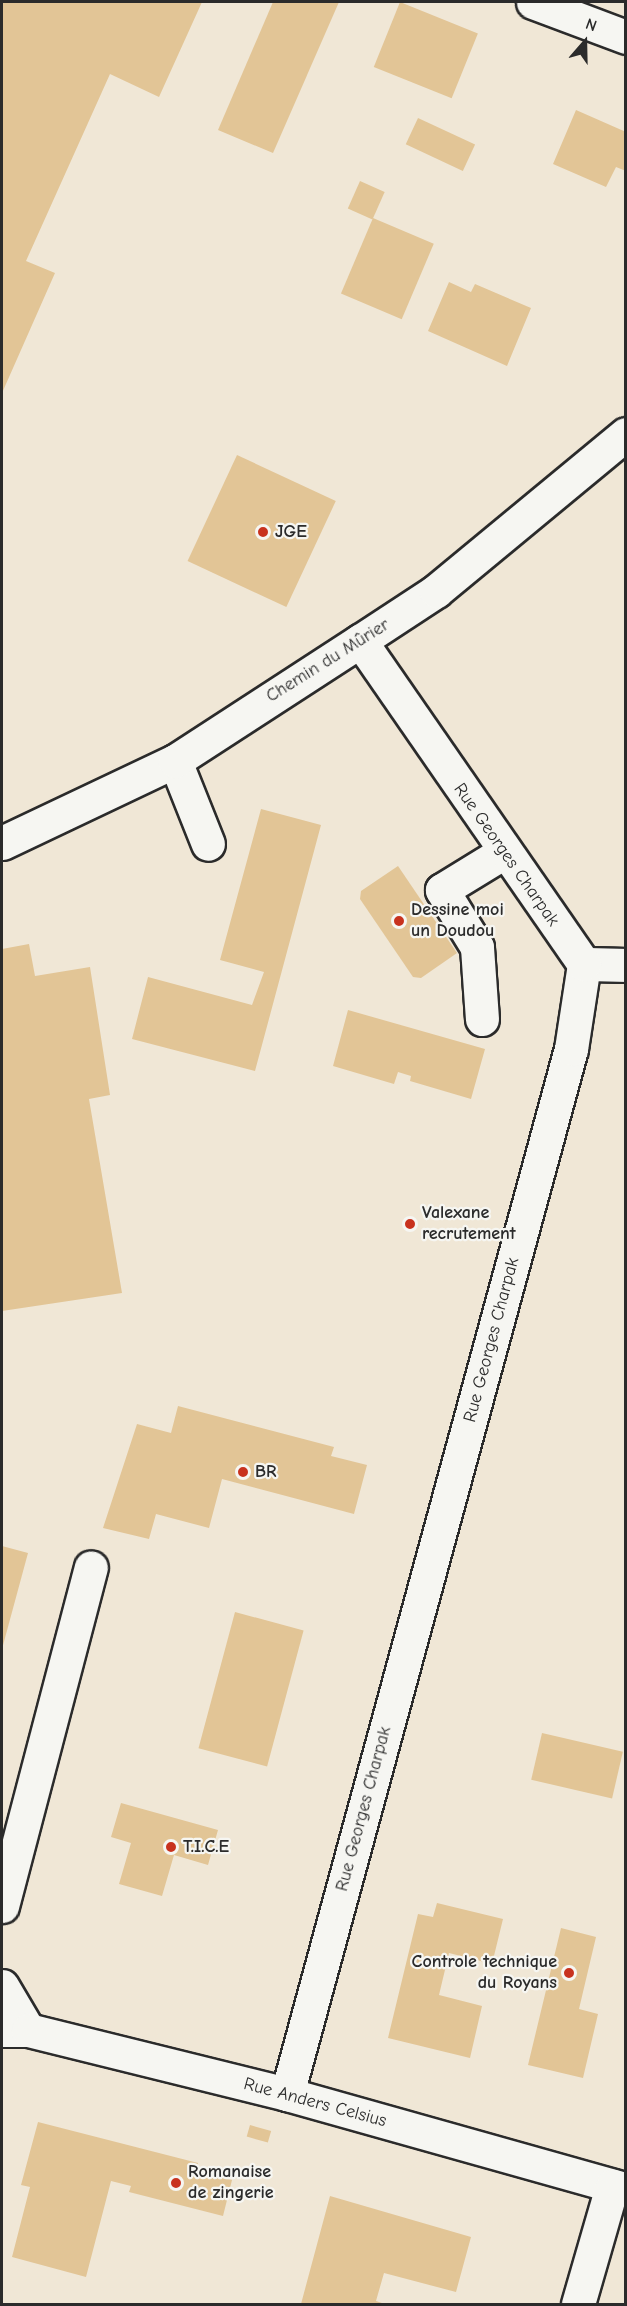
<!DOCTYPE html>
<meta charset="utf-8">
<style>
body{margin:0}
#map{position:relative;width:627px;height:2306px;overflow:hidden;background:#f6f6f2;font-family:"Comic Neue",sans-serif}
div>[style]{position:absolute}
[style*='--x']{left:calc(var(--x)*1px);top:calc(var(--y)*1px);width:calc(var(--w)*1px);rotate:calc(var(--a)*1deg)}
.built>*{inset:0;background:#f0e7d6;transform-origin:0 0}
.building>*{inset:0;background:#e2c596;transform-origin:0 0}
.roads{filter:drop-shadow(2px 0 #2b2b2b) drop-shadow(-2px 0 #2b2b2b) drop-shadow(0 2px #2b2b2b) drop-shadow(0 -2px #2b2b2b)}
.minor>*{height:33px;margin:-16.5px;padding:0 16.5px;transform-origin:16.5px;border-radius:16.5px;background:#f6f6f2}
.dots>*{width:16px;height:16px;translate:-50% -50%;box-sizing:border-box;border:3px solid #f6f6f2;border-radius:50%}
span{translate:-50% -50%;white-space:nowrap;text-align:center;line-height:1.15;-webkit-text-stroke:4.5px #f6f6f2;paint-order:stroke}
.poi-label{font-size:18px;color:#2b2b2b;font-weight:700}
.left{translate:0 -50%;text-align:left}
.right{translate:-100% -50%;text-align:right}
.street-label{font-size:18px;color:#2b2b2b}
.frame{position:absolute;inset:0;border:3px solid #2b2b2b;pointer-events:none}
.north{position:absolute;left:555px;top:12px;width:60px;height:60px;-webkit-text-stroke:4px #f6f6f2;paint-order:stroke;rotate:20deg;font-size:16px;font-weight:700;line-height:24px;text-align:center;color:#2b2b2b}
.north::after{content:'';display:block;margin:auto;width:21px;height:27px;background:#2b2b2b;clip-path:polygon(50% 0,100% 100%,50% 72%,0 100%)}
</style>
<div id="map">
<div class="built">
<div style="left:2px;top:2px;width:623px;height:2302px"></div>
</div>
<div class="building">
<div style="clip-path:polygon(2px 2px,202px 2px,159px 97px,110px 74px,26px 261px,55px 273px,2px 393px)"></div>
<div style="clip-path:polygon(273px 2px,339px 2px,273px 153px,218px 130px)"></div>
<div style="left:400px;top:2px;width:84px;height:70px;rotate:22deg"></div>
<div style="clip-path:polygon(576px 110px,626px 132px,626px 171px,616px 167px,606px 187px,553px 164px)"></div>
<div style="left:418px;top:118px;width:63px;height:29px;rotate:25deg"></div>
<div style="left:360px;top:181px;width:27px;height:30px;rotate:24deg"></div>
<div style="left:373px;top:218px;width:66px;height:82px;rotate:23deg"></div>
<div style="clip-path:polygon(449px 282px,471px 292px,475px 284px,531px 308px,507px 366px,428px 331px)"></div>
<div style="left:237px;top:455px;width:109px;height:117px;rotate:25deg"></div>
<div style="clip-path:polygon(261px 809px,321px 825px,255px 1071px,132px 1039px,148px 977px,252px 1005px,264px 972px,220px 960px)"></div>
<div style="clip-path:polygon(398px 866px,457px 953px,421px 978px,413px 977px,360px 899px,361px 891px)"></div>
<div style="clip-path:polygon(29px 944px,35px 976px,90px 967px,110px 1095px,89px 1099px,122px 1293px,2px 1311px,2px 949px)"></div>
<div style="clip-path:polygon(348px 1010px,485px 1049px,471px 1099px,410px 1081px,411px 1076px,398px 1072px,394px 1084px,333px 1066px)"></div>
<div style="clip-path:polygon(178px 1406px,334px 1447px,331px 1456px,367px 1465px,354px 1514px,222px 1479px,209px 1528px,156px 1514px,149px 1539px,103px 1528px,137px 1424px,171px 1433px)"></div>
<div style="clip-path:polygon(2px 1546px,28px 1553px,2px 1649px)"></div>
<div style="left:235px;top:1612px;width:71px;height:141px;rotate:15deg"></div>
<div style="left:542px;top:1733px;width:83px;height:48px;rotate:13deg"></div>
<div style="clip-path:polygon(121px 1803px,218px 1830px,208px 1865px,174px 1855px,162px 1896px,119px 1884px,131px 1843px,111px 1837px)"></div>
<div style="clip-path:polygon(437px 1903px,503px 1919px,492px 1964px,449px 1953px,439px 1995px,482px 2006px,470px 2058px,388px 2038px,418px 1914px,433px 1917px)"></div>
<div style="clip-path:polygon(561px 1928px,596px 1937px,579px 2009px,598px 2014px,583px 2078px,528px 2065px)"></div>
<div style="clip-path:polygon(38px 2122px,198px 2163px,196px 2171px,232px 2180px,223px 2216px,129px 2192px,131px 2186px,111px 2181px,86px 2277px,12px 2257px,30px 2187px,21px 2185px)"></div>
<div style="left:250px;top:2125px;width:22px;height:12px;rotate:16deg"></div>
<div style="clip-path:polygon(330px 2196px,471px 2237px,456px 2292px,384px 2273px,376px 2301px,385px 2304px,301px 2304px)"></div>
</div>
<div class="roads">
<div class="minor">
<div style="--x:533;--y:2;--w:99;--a:20.6"></div>
<div style="--x:175;--y:761;--w:89;--a:68.3"></div>
<div style="--x:2;--y:843;--w:191;--a:-25.4"></div>
<div style="--x:175;--y:761;--w:221;--a:-33"></div>
<div style="--x:360;--y:641;--w:91;--a:-33.3"></div>
<div style="--x:436;--y:591;--w:246;--a:-39.6"></div>
<div style="--x:584;--y:964;--w:42;--a:1.4"></div>
<div style="--x:482;--y:1019;--w:72;--a:-94"></div>
<div style="--x:477;--y:947;--w:67;--a:-121.6"></div>
<div style="--x:442;--y:890;--w:73;--a:-31.5"></div>
<div style="--x:2;--y:1906;--w:350;--a:-75.3"></div>
<div style="--x:2;--y:1986;--w:51;--a:59.4"></div>
<div style="--x:2;--y:2030;--w:26;--a:0"></div>
<div style="--x:28;--y:2030;--w:267;--a:13.9"></div>
<div style="--x:287;--y:2094;--w:352;--a:15.7"></div>
<div style="--x:287;--y:2094;--w:1083;--a:-74.8"></div>
<div style="--x:571;--y:1049;--w:86;--a:-81.3"></div>
<div style="--x:584;--y:964;--w:393;--a:-124.7"></div>
<div style="--x:578;--y:2304;--w:123;--a:-73.9"></div>
</div>
</div>
<div class="dots">
<div style="left:263px;top:532px;background:#c8321e"></div>
<div style="left:399px;top:921px;background:#c8321e"></div>
<div style="left:410px;top:1224px;background:#c8321e"></div>
<div style="left:243px;top:1472px;background:#c8321e"></div>
<div style="left:171px;top:1847px;background:#c8321e"></div>
<div style="left:569px;top:1973px;background:#c8321e"></div>
<div style="left:176px;top:2183px;background:#c8321e"></div>
</div>
<div class="poi-label">
<span class="left" style="left:275px;top:532px">JGE</span>
<span class="left" style="left:411px;top:921px">Dessine moi<br>un Doudou</span>
<span class="left" style="left:422px;top:1224px">Valexane<br>recrutement</span>
<span class="left" style="left:255px;top:1472px">BR</span>
<span class="left" style="left:183px;top:1847px">T.I.C.E</span>
<span class="right" style="left:557px;top:1973px">Controle technique<br>du Royans</span>
<span class="left" style="left:188px;top:2183px">Romanaise<br>de zingerie</span>
</div>
<div class="street-label">
<span style="left:328px;top:661px;rotate:-32deg">Chemin du Mûrier</span>
<span style="left:506px;top:855px;rotate:55deg">Rue Georges Charpak</span>
<span style="left:492px;top:1340px;rotate:-75deg">Rue Georges Charpak</span>
<span style="left:364px;top:1809px;rotate:-75deg">Rue Georges Charpak</span>
<span style="left:315px;top:2103px;rotate:15deg">Rue Anders Celsius</span>
</div>
<div class="frame"></div>
<div class="north">N</div>
</div>
